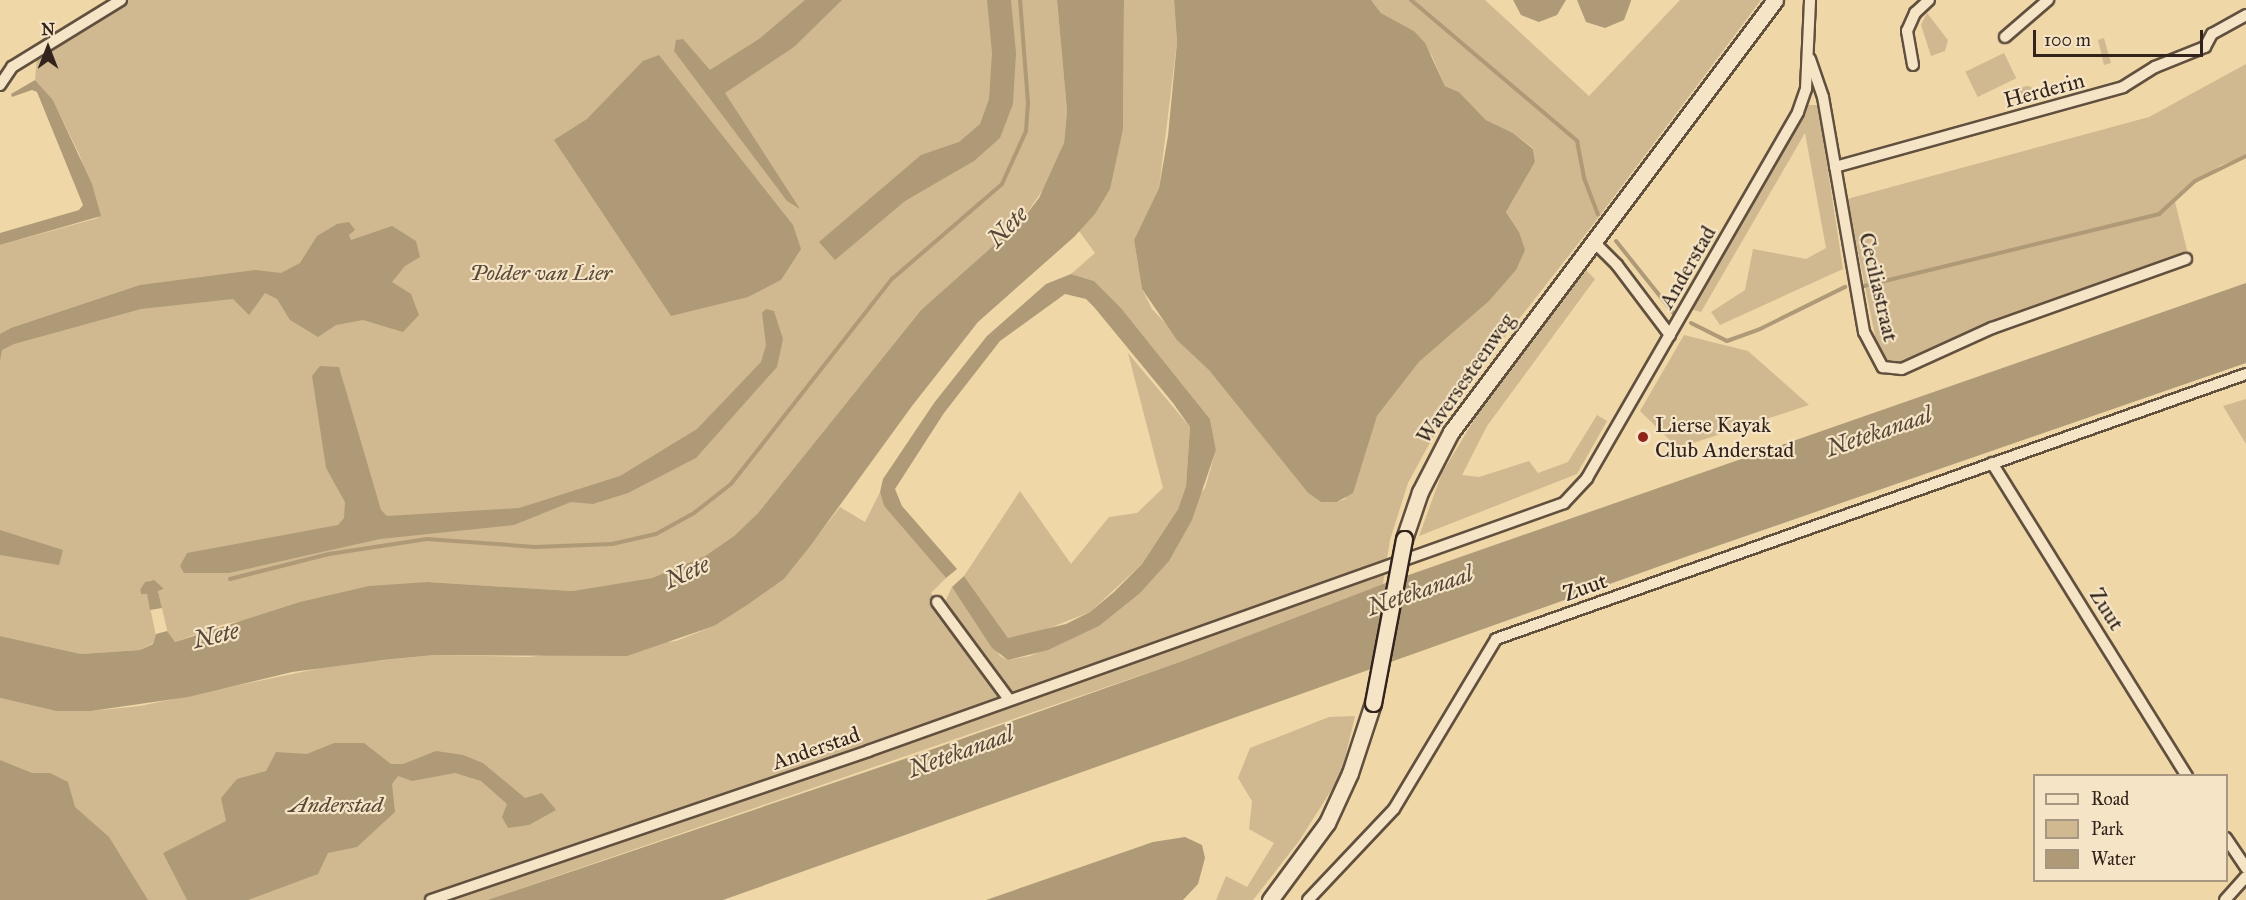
<!DOCTYPE html>
<style>
body{margin:0}
#map{position:relative;width:2246px;height:900px;overflow:hidden;background:#f0d7a8;font-family:"IM FELL Great Primer",serif}
div>[style]{position:absolute}
[style*='--x']{left:calc(var(--x)*1px);top:calc(var(--y)*1px);width:calc(var(--w)*1px);rotate:calc(var(--a)*1deg)}
.green>*{inset:0;background:#d0b890;transform-origin:0 0}
.round{border-radius:50%}
.water>*{inset:0;background:#af9a78}
.stream>*{height:4px;margin:-2px;padding:0 2px;transform-origin:2px;border-radius:2px;background:#af9a78}
.roads{filter:drop-shadow(2px 0 #62503f) drop-shadow(-2px 0 #62503f) drop-shadow(0 2px #62503f) drop-shadow(0 -2px #62503f)}
.street>*{height:10px;margin:-5px;padding:0 5px;transform-origin:5px;border-radius:5px;background:#f5e5c6}
.secondary>*{height:15px;margin:-7.5px;padding:0 7.5px;transform-origin:7.5px;border-radius:7.5px;background:#f5e5c6}
.bridges{filter:drop-shadow(2px 0 #32231c) drop-shadow(-2px 0 #32231c) drop-shadow(0 2px #32231c) drop-shadow(0 -2px #32231c)}
.secondary-bridge>*{height:15px;margin:-7.5px;padding:0 7.5px;transform-origin:7.5px;border-radius:7.5px;background:#f5e5c6}
.dots>*{width:16px;height:16px;translate:-50% -50%;box-sizing:border-box;border:3px solid #f5e5c6;border-radius:50%}
span{translate:-50% -50%;white-space:nowrap;text-align:center;line-height:1.15;-webkit-text-stroke:4.5px #f5e5c6;paint-order:stroke}
.street-label{font-size:22px;color:#32231c}
.park-label{font-size:22px;color:#5a4839;font-style:italic}
.poi-label{font-size:22px;color:#32231c}
.left{translate:0 -50%;text-align:left}
.water-label{font-size:24px;color:#584738;font-style:italic}
.legend{position:absolute;left:2033px;top:774px;width:195px;height:108px;box-sizing:border-box;background:#f5e5c6;border:2px solid #a79782;margin:0;padding:8px 10px;list-style:none;font-size:18px;color:#32231c}
.legend li{display:flex;align-items:center;gap:12px;height:30px}
.legend b{width:30px;border:2px solid #a79782}
.north{position:absolute;left:18px;top:18px;width:60px;height:60px;-webkit-text-stroke:4px #f5e5c6;paint-order:stroke;rotate:0deg;font-size:16px;font-weight:700;line-height:24px;text-align:center;color:#32231c}
.north::after{content:'';display:block;margin:auto;width:21px;height:27px;background:#32231c;clip-path:polygon(50% 0,100% 100%,50% 72%,0 100%)}
.scale{position:absolute;left:2033px;top:30px;width:170px;height:27px;box-sizing:border-box;border:3px solid #32231c;border-top:0;padding-left:8px;font-size:18px;line-height:21px;white-space:nowrap;color:#32231c;-webkit-text-stroke:4px #f5e5c6;paint-order:stroke}
</style>
<div id="map">
<div class="green">
<div style="clip-path:polygon(107px 0,1057px 0,1067px 111px,1064px 143px,1053px 175px,1022px 220px,921px 310px,758px 513px,734px 536px,705px 556px,652px 578px,572px 591px,428px 582px,221px 625px,175px 642px,168px 634px,158px 591px,164px 589px,150px 580px,140px 590px,141px 594px,147px 593px,156px 636px,153px 643px,140px 650px,81px 654px,0 636px,0 245px,98px 218px,80px 156px,53px 100px,35px 80px,38px 45px)"></div>
<div style="clip-path:polygon(1124px 0,1174px 0,1177px 42px,1159px 188px,1134px 240px,1142px 289px,1152px 309px,1209px 369px,1308px 493px,1321px 502px,1337px 502px,1345px 499px,1377px 416px,1419px 362px,1488px 302px,1519px 232px,1506px 212px,1535px 162px,1533px 148px,1513px 133px,1486px 120px,1459px 92px,1445px 86px,1432px 56px,1414px 31px,1381px 13px,1371px 0,1485px 0,1589px 96px,1680px 0,1761px 0,1595px 222px,1447px 411px,1408px 483px,1390px 540px,1383px 584px,1185px 660px,487px 900px,0 900px,0 698px,56px 711px,91px 711px,140px 706px,335px 665px,435px 655px,528px 657px,676px 641px,714px 626px,784px 579px,840px 507px,865px 522px,880px 492px,884px 506px,946px 578px,931px 593px,942px 608px,952px 587px,1000px 656px,1008px 660px,1030px 656px,1099px 626px,1205px 488px,1216px 450px,1210px 419px,1121px 308px,1094px 281px,1071px 274px,1095px 253px,1079px 231px,1095px 214px,1123px 129px)"></div>
<div style="clip-path:polygon(1927px 13px,1948px 40px,1945px 51px,1931px 56px,1921px 25px)"></div>
<div style="clip-path:polygon(2104px 38px,2111px 63px,2104px 65px,2098px 40px)"></div>
<div style="left:2004px;top:53px;width:28px;height:43px;rotate:64deg"></div>
<div style="clip-path:polygon(2246px 64px,2246px 156px,2221px 165px,2174px 198px,2188px 254px,1919px 353px,1902px 363px,1887px 362px,1878px 350px,1847px 199px,2149px 117px)"></div>
<div class="round" style="left:2018px;top:86px;width:18px;height:18px"></div>
<div style="clip-path:polygon(1806px 105px,1818px 105px,1843px 269px,1720px 325px,1711px 312px,1745px 290px,1753px 249px,1806px 259px,1826px 248px,1805px 133px,1701px 312px,1690px 309px)"></div>
<div style="clip-path:polygon(1586px 270px,1595px 279px,1487px 426px,1462px 475px,1479px 477px,1529px 461px,1538px 473px,1568px 462px,1597px 415px,1607px 421px,1577px 474px,1419px 536px,1442px 473px,1483px 405px)"></div>
<div style="clip-path:polygon(1684px 335px,1748px 351px,1809px 405px,1678px 448px,1640px 411px)"></div>
<div style="clip-path:polygon(1128px 353px,1190px 427px,1186px 486px,1178px 509px,1142px 564px,1090px 612px,1042px 631px,1008px 638px,964px 576px,1020px 491px,1071px 564px,1109px 517px,1137px 513px,1163px 488px)"></div>
<div style="clip-path:polygon(2246px 399px,2246px 444px,2223px 406px)"></div>
<div style="clip-path:polygon(1355px 716px,1341px 775px,1299px 841px,1253px 900px,1216px 900px,1226px 876px,1247px 887px,1274px 843px,1249px 829px,1252px 801px,1238px 778px,1250px 748px,1329px 717px)"></div>
</div>
<div class="water">
<div style="clip-path:polygon(805px 0,842px 0,794px 47px,725px 93px,800px 209px,787px 201px,674px 51px,676px 40px,683px 39px,710px 70px,759px 39px)"></div>
<div style="clip-path:polygon(987px 0,1011px 0,1016px 53px,1013px 104px,1000px 138px,974px 161px,905px 201px,835px 260px,819px 242px,921px 155px,959px 142px,980px 124px,989px 99px,992px 53px)"></div>
<div style="clip-path:polygon(1057px 0,1124px 0,1123px 129px,1110px 189px,1095px 214px,1074px 237px,978px 322px,912px 406px,811px 545px,784px 579px,747px 605px,714px 626px,627px 656px,435px 655px,383px 660px,292px 672px,188px 697px,91px 711px,56px 711px,0 698px,0 636px,81px 654px,140px 650px,153px 644px,156px 634px,167px 631px,175px 642px,300px 602px,369px 586px,428px 582px,572px 591px,652px 578px,705px 556px,734px 536px,758px 513px,921px 310px,1022px 220px,1039px 198px,1064px 143px,1067px 111px)"></div>
<div style="clip-path:polygon(1174px 0,1371px 0,1381px 13px,1414px 31px,1425px 43px,1445px 86px,1459px 92px,1486px 120px,1513px 133px,1533px 149px,1535px 162px,1506px 212px,1519px 232px,1525px 250px,1516px 270px,1488px 302px,1419px 362px,1377px 416px,1353px 493px,1337px 502px,1321px 502px,1308px 493px,1209px 370px,1177px 340px,1142px 289px,1134px 240px,1159px 188px,1168px 136px,1177px 42px)"></div>
<div style="clip-path:polygon(1513px 0,1566px 0,1557px 15px,1539px 22px,1521px 15px)"></div>
<div style="clip-path:polygon(1577px 0,1631px 0,1631px 1px,1624px 20px,1605px 28px,1586px 22px)"></div>
<div style="clip-path:polygon(659px 55px,793px 225px,801px 249px,781px 280px,748px 297px,671px 316px,554px 140px,587px 119px,643px 61px)"></div>
<div style="clip-path:polygon(35px 80px,53px 100px,92px 184px,101px 216px,0 245px,0 233px,79px 210px,83px 205px,37px 92px,32px 90px,12px 97px,11px 94px)"></div>
<div style="clip-path:polygon(349px 222px,355px 230px,349px 235px,351px 240px,392px 226px,416px 241px,420px 257px,405px 266px,392px 282px,411px 294px,419px 315px,403px 332px,363px 320px,336px 325px,318px 337px,290px 320px,277px 299px,265px 293px,249px 315px,233px 299px,141px 309px,14px 344px,2px 350px,0 361px,0 334px,11px 328px,140px 285px,255px 270px,281px 273px,300px 263px,317px 236px,337px 224px)"></div>
<div style="clip-path:polygon(1071px 274px,1094px 281px,1121px 308px,1210px 419px,1216px 450px,1192px 520px,1169px 561px,1140px 593px,1099px 626px,1048px 650px,1008px 660px,992px 648px,952px 587px,964px 576px,1008px 638px,1066px 624px,1090px 612px,1114px 592px,1142px 564px,1178px 509px,1186px 486px,1190px 427px,1173px 403px,1094px 307px,1086px 299px,1065px 294px,1000px 341px,944px 413px,895px 489px,902px 506px,957px 569px,946px 578px,884px 506px,880px 492px,883px 479px,934px 403px,987px 336px,1046px 284px)"></div>
<div style="clip-path:polygon(2246px 283px,2246px 363px,1691px 555px,723px 900px,487px 900px,916px 755px,1185px 660px,1383px 584px)"></div>
<div style="clip-path:polygon(766px 309px,774px 311px,783px 339px,777px 367px,696px 458px,628px 493px,593px 504px,571px 502px,514px 525px,380px 539px,229px 573px,184px 573px,180px 566px,187px 553px,338px 525px,344px 518px,345px 502px,326px 468px,312px 376px,320px 366px,339px 367px,381px 510px,387px 516px,519px 508px,620px 476px,697px 429px,761px 362px,766px 345px,762px 313px)"></div>
<div style="clip-path:polygon(0 530px,63px 550px,59px 565px,0 555px)"></div>
<div style="clip-path:polygon(154px 580px,164px 589px,158px 591px,162px 608px,150px 610px,147px 594px,141px 594px,140px 590px,145px 582px)"></div>
<div style="clip-path:polygon(334px 743px,364px 743px,391px 764px,403px 764px,436px 751px,463px 755px,483px 763px,525px 798px,542px 793px,556px 810px,529px 825px,508px 828px,502px 817px,507px 804px,481px 781px,455px 773px,412px 781px,398px 776px,392px 784px,395px 812px,357px 847px,328px 853px,318px 874px,248px 900px,187px 900px,163px 853px,226px 821px,221px 798px,237px 779px,266px 771px,276px 752px,307px 754px)"></div>
<div style="clip-path:polygon(0 760px,32px 773px,50px 773px,68px 782px,75px 807px,109px 837px,148px 900px,0 900px)"></div>
<div style="clip-path:polygon(1185px 837px,1202px 845px,1205px 858px,1198px 884px,1183px 900px,986px 900px,1153px 842px)"></div>
</div>
<div class="stream">
<div style="--x:1411;--y:0;--w:218;--a:40.3"></div>
<div style="--x:1577;--y:141;--w:38;--a:79"></div>
<div style="--x:1584;--y:178;--w:39;--a:69"></div>
<div style="--x:1616;--y:241;--w:95;--a:51.4"></div>
<div style="--x:1864;--y:286;--w:304;--a:-13.7"></div>
<div style="--x:2159;--y:214;--w:49;--a:-42.5"></div>
<div style="--x:2195;--y:181;--w:57;--a:-26.1"></div>
<div style="--x:1691;--y:323;--w:40;--a:26.6"></div>
<div style="--x:1727;--y:341;--w:35;--a:-20"></div>
<div style="--x:1760;--y:329;--w:95;--a:-26.3"></div>
<div style="--x:230;--y:579;--w:102;--a:-14.2"></div>
<div style="--x:329;--y:554;--w:99;--a:-8.7"></div>
<div style="--x:427;--y:539;--w:108;--a:4.2"></div>
<div style="--x:535;--y:547;--w:77;--a:-2.2"></div>
<div style="--x:612;--y:544;--w:45;--a:-12.8"></div>
<div style="--x:656;--y:534;--w:43;--a:-28.9"></div>
<div style="--x:694;--y:513;--w:47;--a:-38.1"></div>
<div style="--x:731;--y:484;--w:261;--a:-51.9"></div>
<div style="--x:892;--y:279;--w:145;--a:-40.8"></div>
<div style="--x:1002;--y:184;--w:58;--a:-65.6"></div>
<div style="--x:1026;--y:131;--w:28;--a:-86"></div>
<div style="--x:1028;--y:103;--w:103;--a:-94.4"></div>
</div>
<div class="roads">
<div class="street">
<div style="--x:2005;--y:37;--w:57;--a:-40.7"></div>
<div style="--x:1810;--y:59;--w:40;--a:71.1"></div>
<div style="--x:1823;--y:97;--w:239;--a:80.1"></div>
<div style="--x:1864;--y:332;--w:40;--a:62"></div>
<div style="--x:1883;--y:367;--w:19;--a:6"></div>
<div style="--x:1902;--y:369;--w:99;--a:-24.5"></div>
<div style="--x:1992;--y:328;--w:206;--a:-19.6"></div>
<div style="--x:1913;--y:65;--w:35;--a:-100"></div>
<div style="--x:1907;--y:31;--w:20;--a:-66"></div>
<div style="--x:1915;--y:13;--w:19;--a:-43"></div>
<div style="--x:0;--y:85;--w:22;--a:-56"></div>
<div style="--x:12;--y:67;--w:128;--a:-31.6"></div>
<div style="--x:1835;--y:167;--w:299;--a:-15.5"></div>
<div style="--x:2123;--y:87;--w:38;--a:-32"></div>
<div style="--x:2155;--y:67;--w:54;--a:-21.8"></div>
<div style="--x:2205;--y:47;--w:15;--a:-62"></div>
<div style="--x:2212;--y:34;--w:39;--a:-29"></div>
<div style="--x:1594;--y:242;--w:33;--a:45"></div>
<div style="--x:1617;--y:265;--w:88;--a:52.9"></div>
<div style="--x:1992;--y:463;--w:369;--a:58.1"></div>
<div style="--x:937;--y:602;--w:119;--a:53.5"></div>
<div style="--x:2226;--y:838;--w:36;--a:56"></div>
<div style="--x:431;--y:900;--w:462;--a:-18.8"></div>
<div style="--x:868;--y:751;--w:739;--a:-19.61"></div>
<div style="--x:1564;--y:503;--w:34;--a:-47"></div>
<div style="--x:1587;--y:478;--w:422;--a:-60"></div>
<div style="--x:1798;--y:112;--w:24;--a:-71"></div>
<div style="--x:1806;--y:89;--w:89;--a:-87.4"></div>
<div style="--x:1308;--y:900;--w:125;--a:-46.6"></div>
<div style="--x:1394;--y:809;--w:198;--a:-59"></div>
<div style="--x:1496;--y:639;--w:795;--a:-19.46"></div>
<div style="--x:2225;--y:900;--w:31;--a:-48"></div>
</div>
<div class="secondary">
<div style="--x:1404;--y:539;--w:50;--a:-71.2"></div>
<div style="--x:1420;--y:492;--w:68;--a:-62.7"></div>
<div style="--x:1451;--y:432;--w:540;--a:-53.13"></div>
<div style="--x:1270;--y:900;--w:96;--a:-53.5"></div>
<div style="--x:1327;--y:823;--w:55;--a:-65.3"></div>
<div style="--x:1350;--y:773;--w:74;--a:-71.8"></div>
</div>
</div>
<div class="bridges">
<div class="secondary-bridge">
<div style="--x:1373;--y:703;--w:167;--a:-79.3"></div>
</div>
</div>
<div class="dots">
<div style="left:1643px;top:437px;background:#8f2418"></div>
</div>
<div class="street-label">
<span style="left:2044px;top:90px;rotate:-15deg">Herderin</span>
<span style="left:1687px;top:267px;rotate:-60deg">Anderstad</span>
<span style="left:1879px;top:287px;rotate:77deg">Ceciliastraat</span>
<span style="left:1465px;top:378px;rotate:-55deg">Waversesteenweg</span>
<span style="left:1585px;top:587px;rotate:-19deg">Zuut</span>
<span style="left:2107px;top:609px;rotate:58deg">Zuut</span>
<span style="left:816px;top:748px;rotate:-19deg">Anderstad</span>
</div>
<div class="park-label">
<span style="left:541px;top:273px">Polder van Lier</span>
<span style="left:336px;top:805px">Anderstad</span>
</div>
<div class="poi-label">
<span class="left" style="left:1655px;top:437px">Lierse Kayak<br>Club Anderstad</span>
</div>
<div class="water-label">
<span style="left:1008px;top:227px;rotate:-46deg">Nete</span>
<span style="left:1879px;top:432px;rotate:-19deg">Netekanaal</span>
<span style="left:687px;top:573px;rotate:-24deg">Nete</span>
<span style="left:1420px;top:591px;rotate:-19deg">Netekanaal</span>
<span style="left:216px;top:636px;rotate:-13deg">Nete</span>
<span style="left:961px;top:752px;rotate:-20deg">Netekanaal</span>
</div>
<ul class="legend">
<li><b style="height:8px;background:#f5e5c6"></b>Road</li>
<li><b style="height:16px;background:#d0b890"></b>Park</li>
<li><b style="height:16px;background:#af9a78"></b>Water</li>
</ul>
<div class="north">N</div>
<div class="scale">100 m</div>
</div>
